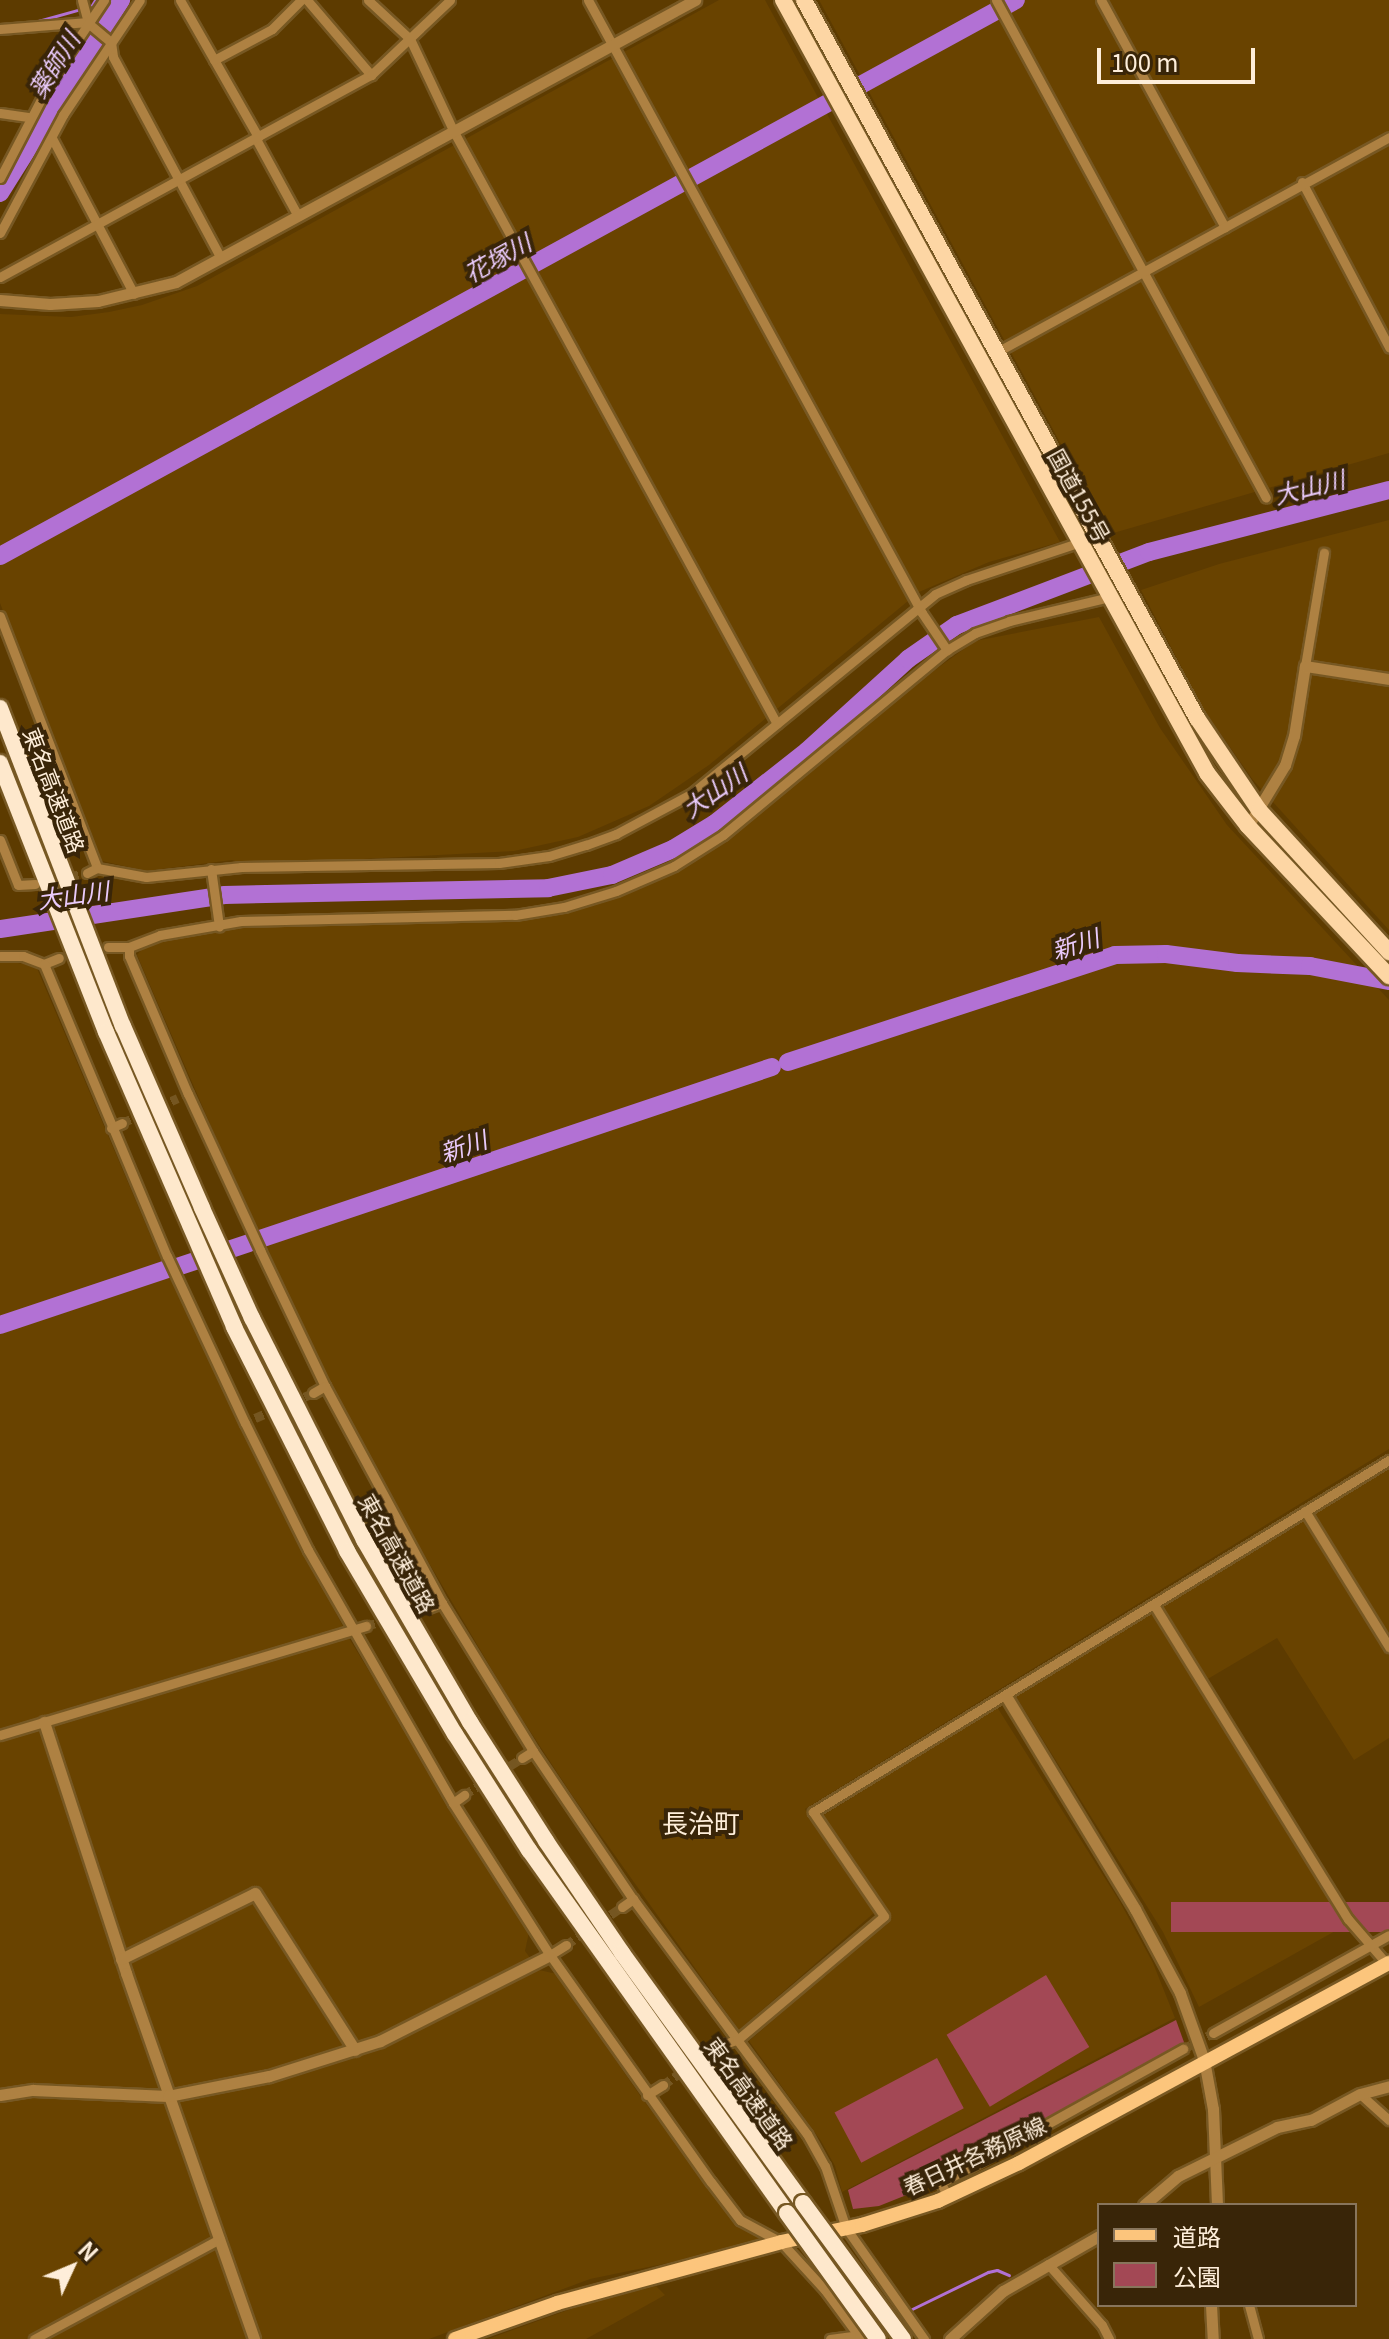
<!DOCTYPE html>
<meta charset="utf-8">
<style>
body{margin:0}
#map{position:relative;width:1389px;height:2339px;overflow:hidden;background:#5d3b00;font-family:Georgia,"Noto Sans JP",serif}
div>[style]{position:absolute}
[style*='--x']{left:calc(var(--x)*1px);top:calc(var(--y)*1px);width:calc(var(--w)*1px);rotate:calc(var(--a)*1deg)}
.built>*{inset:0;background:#694300}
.green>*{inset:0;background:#a34855;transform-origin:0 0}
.stream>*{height:3px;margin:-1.5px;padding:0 1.5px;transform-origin:1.5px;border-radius:1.5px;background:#b271d4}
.river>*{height:18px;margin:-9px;padding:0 9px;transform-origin:9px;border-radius:9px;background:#b271d4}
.minor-tunnel>*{height:9px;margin-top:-4.5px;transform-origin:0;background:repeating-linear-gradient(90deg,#755621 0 9px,transparent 0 13.5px)}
.roads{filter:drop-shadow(2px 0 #775823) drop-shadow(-2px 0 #775823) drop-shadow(0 2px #775823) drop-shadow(0 -2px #775823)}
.minor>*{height:9px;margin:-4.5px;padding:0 4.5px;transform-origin:4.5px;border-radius:4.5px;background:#ae8142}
.tertiary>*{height:11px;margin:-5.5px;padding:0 5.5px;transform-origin:5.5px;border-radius:5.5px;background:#ae8142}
.primary>*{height:14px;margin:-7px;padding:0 7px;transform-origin:7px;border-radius:7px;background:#fcc57c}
.trunk>*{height:16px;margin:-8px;padding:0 8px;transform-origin:8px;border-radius:8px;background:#fdd6a4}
.motorway>*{height:16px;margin:-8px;padding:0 8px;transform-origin:8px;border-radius:8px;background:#fee8cc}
.bridges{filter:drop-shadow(2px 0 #775823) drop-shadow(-2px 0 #775823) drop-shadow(0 2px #775823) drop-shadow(0 -2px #775823)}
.motorway-bridge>*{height:16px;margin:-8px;padding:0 8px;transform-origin:8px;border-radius:8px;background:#fee8cc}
span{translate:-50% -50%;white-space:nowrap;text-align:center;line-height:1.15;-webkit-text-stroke:8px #392508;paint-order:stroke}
.street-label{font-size:22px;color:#feeeda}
.water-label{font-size:24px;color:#eacbfc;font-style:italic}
.quarter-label{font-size:26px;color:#feeeda}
.legend{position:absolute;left:1097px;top:2203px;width:260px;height:104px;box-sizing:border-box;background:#392508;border:2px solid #88755c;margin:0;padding:10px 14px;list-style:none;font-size:24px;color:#feeeda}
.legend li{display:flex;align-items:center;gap:16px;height:40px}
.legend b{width:40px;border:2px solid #88755c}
.north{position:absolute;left:32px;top:2227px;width:80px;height:80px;-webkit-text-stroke:6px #392508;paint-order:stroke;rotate:46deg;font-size:22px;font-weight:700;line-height:32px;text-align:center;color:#feeeda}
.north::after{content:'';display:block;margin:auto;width:28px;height:36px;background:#feeeda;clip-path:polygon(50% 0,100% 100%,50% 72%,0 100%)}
.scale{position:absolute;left:1097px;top:48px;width:158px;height:36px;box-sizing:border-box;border:4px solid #feeeda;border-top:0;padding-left:10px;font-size:24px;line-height:28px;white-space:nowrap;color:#feeeda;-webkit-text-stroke:6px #392508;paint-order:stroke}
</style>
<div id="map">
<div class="built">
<div style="clip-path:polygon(719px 0,765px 0,1060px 542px,989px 562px,919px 592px,709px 765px,649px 806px,578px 837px,514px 851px,248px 865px,232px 860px,146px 871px,102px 861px,96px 857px,0 603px,0 314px,71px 317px,109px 312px,142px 305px,197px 286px)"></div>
<div style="clip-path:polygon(819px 0,1389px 0,1389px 453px,1110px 534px)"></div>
<div style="clip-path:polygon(1389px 520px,1389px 930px,1253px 780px,1204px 710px,1141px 590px,1219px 564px)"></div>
<div style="clip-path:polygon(1099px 617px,1160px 728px,1227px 825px,1389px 1000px,1389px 1449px,805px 1809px,875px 1912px,739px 2030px,572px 1795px,511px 1702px,406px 1524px,335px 1393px,265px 1251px,137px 955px,148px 942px,243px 924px,440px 918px,471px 922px,543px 915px,647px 884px,686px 864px,737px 830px,906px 691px,975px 641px)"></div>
<div style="clip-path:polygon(0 960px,36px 966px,161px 1260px,303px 1549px,350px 1640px,529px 1932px,525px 1951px,539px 1970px,557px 1974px,641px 2097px,721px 2202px,740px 2224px,768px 2236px,746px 2247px,590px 2279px,429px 2339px,0 2339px)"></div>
<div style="clip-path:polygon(1389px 1466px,1389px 1635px,1385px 1637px,1310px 1514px)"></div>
<div style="clip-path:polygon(1305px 1518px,1389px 1653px,1389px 1738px,1354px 1760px,1277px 1638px,1206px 1680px,1160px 1606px)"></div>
<div style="clip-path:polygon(1153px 1611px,1346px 1925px,1199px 2007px,1163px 1932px,1017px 1698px,1017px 1694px)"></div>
<div style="clip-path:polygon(997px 1707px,1120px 1902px,1153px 1963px,1175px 2018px,842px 2192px,835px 2166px,821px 2141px,749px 2041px,890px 1918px,822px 1816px)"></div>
<div style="clip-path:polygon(656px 2286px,665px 2295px,586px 2339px,488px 2339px,582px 2305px)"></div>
</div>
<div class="green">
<div style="left:1389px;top:1902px;width:30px;height:218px;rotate:90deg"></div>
<div style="left:1046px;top:1975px;width:84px;height:116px;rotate:59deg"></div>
<div style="clip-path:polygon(1176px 2020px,1185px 2045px,939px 2182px,879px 2206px,853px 2209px,848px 2190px)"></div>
<div style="left:937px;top:2058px;width:57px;height:116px;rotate:62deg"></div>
</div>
<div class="stream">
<div style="--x:92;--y:5;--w:6;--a:-59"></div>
<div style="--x:38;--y:21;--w:45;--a:-15.6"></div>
<div style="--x:910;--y:2310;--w:87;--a:-26"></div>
<div style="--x:988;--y:2272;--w:9;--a:-13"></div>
<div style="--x:997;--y:2270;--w:13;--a:23"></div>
</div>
<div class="river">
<div style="--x:0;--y:193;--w:228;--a:-57.9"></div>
<div style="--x:0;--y:556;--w:1158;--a:-28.69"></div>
<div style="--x:0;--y:929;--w:227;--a:-8.6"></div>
<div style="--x:224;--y:895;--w:324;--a:-1.2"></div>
<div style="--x:548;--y:888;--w:65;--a:-11.5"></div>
<div style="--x:612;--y:875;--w:66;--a:-23.1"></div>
<div style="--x:673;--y:849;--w:48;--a:-31.4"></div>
<div style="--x:714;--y:824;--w:118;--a:-38.1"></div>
<div style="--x:807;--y:751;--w:137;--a:-42.3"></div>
<div style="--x:908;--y:659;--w:60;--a:-34.8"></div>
<div style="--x:957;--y:625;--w:205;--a:-20.8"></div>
<div style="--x:1149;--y:552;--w:248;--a:-14.5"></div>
<div style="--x:788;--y:1062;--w:344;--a:-18.1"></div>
<div style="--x:1115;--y:955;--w:51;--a:-1.1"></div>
<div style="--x:1166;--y:954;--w:72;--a:7.2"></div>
<div style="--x:1237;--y:963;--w:73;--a:2.4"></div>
<div style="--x:1310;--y:966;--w:80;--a:10.8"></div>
<div style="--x:260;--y:1239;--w:540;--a:-18.57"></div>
<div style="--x:177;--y:1267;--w:76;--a:-18.4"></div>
<div style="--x:0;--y:1325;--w:176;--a:-18.5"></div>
</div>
<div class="minor-tunnel">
<div style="--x:43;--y:882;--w:45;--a:-11.6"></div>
<div style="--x:122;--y:1123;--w:61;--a:-24.1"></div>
<div style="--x:255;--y:1418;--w:63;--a:-23.3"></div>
<div style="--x:366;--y:1626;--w:65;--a:-16.2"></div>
<div style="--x:464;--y:1795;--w:69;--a:-32.5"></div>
<div style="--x:566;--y:1945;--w:68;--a:-34.2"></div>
<div style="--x:1183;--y:2049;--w:34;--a:-28"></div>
<div style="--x:663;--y:2085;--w:67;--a:-35.3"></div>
</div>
<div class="roads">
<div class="minor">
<div style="--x:82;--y:0;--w:24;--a:75"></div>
<div style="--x:88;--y:23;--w:30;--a:40"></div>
<div style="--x:111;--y:42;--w:15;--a:82"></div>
<div style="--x:113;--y:57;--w:228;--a:61.8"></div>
<div style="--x:180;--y:0;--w:158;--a:60.3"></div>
<div style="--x:307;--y:0;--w:99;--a:49.5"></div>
<div style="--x:368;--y:0;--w:57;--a:42.9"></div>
<div style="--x:410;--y:39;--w:103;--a:64.7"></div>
<div style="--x:454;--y:132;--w:674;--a:61.38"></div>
<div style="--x:588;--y:0;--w:698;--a:61.42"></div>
<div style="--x:922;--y:613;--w:45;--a:56"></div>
<div style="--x:996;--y:0;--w:566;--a:61.53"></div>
<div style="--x:1101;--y:0;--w:259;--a:61.4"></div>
<div style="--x:0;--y:29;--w:88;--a:-4.5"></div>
<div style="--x:214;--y:60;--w:66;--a:-28.1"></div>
<div style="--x:272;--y:29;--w:41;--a:-45"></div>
<div style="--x:0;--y:113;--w:30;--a:8"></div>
<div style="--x:52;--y:138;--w:176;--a:62.3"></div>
<div style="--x:256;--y:139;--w:88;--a:61.4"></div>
<div style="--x:0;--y:178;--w:113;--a:-62.5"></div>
<div style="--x:52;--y:78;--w:94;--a:-56.3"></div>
<div style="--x:1302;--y:182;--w:187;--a:62.2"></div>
<div style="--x:0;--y:233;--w:134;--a:-61.9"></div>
<div style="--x:63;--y:115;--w:138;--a:-56.2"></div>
<div style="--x:0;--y:277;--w:422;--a:-28.6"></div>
<div style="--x:371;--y:75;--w:109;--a:-43.5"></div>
<div style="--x:995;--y:353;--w:449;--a:-28.7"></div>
<div style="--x:0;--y:616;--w:270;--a:68.9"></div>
<div style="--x:1305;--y:666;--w:115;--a:-80.5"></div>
<div style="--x:0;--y:840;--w:48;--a:68.2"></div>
<div style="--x:18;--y:885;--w:17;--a:-3"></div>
<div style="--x:211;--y:869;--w:58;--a:82"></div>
<div style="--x:87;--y:873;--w:11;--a:-27"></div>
<div style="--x:97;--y:868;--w:50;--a:10.4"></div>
<div style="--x:146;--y:877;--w:96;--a:-6"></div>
<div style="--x:241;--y:867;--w:258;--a:-0.9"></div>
<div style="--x:499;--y:863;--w:50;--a:-8"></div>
<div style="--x:549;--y:856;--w:39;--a:-17"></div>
<div style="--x:586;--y:845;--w:32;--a:-20"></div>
<div style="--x:616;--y:834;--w:85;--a:-28.1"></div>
<div style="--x:691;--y:794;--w:315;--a:-39.3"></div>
<div style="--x:935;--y:594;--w:34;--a:-24"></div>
<div style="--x:966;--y:580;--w:121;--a:-18.3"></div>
<div style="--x:108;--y:947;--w:21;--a:0"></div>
<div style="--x:129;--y:947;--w:33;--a:-21"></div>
<div style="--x:160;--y:935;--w:82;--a:-9.8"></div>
<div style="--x:241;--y:921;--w:274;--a:-1.3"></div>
<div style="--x:515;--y:915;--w:50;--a:-9.3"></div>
<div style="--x:564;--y:907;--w:54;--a:-17.1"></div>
<div style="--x:616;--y:891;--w:63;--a:-23.3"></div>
<div style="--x:674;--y:866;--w:58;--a:-32.3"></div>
<div style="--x:723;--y:835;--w:291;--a:-39.6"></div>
<div style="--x:947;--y:650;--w:33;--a:-31"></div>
<div style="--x:975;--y:633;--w:36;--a:-19"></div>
<div style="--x:1009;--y:621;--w:104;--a:-13.4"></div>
<div style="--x:129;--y:947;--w:9;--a:90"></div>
<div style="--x:129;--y:956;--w:150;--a:66.9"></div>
<div style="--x:188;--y:1094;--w:172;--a:65.2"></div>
<div style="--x:260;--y:1250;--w:151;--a:64.5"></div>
<div style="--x:325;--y:1386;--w:247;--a:61.7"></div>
<div style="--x:442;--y:1603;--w:174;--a:58.4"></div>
<div style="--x:533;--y:1751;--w:179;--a:56"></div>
<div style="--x:633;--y:1899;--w:292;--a:53.5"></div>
<div style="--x:807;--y:2134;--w:37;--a:61"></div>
<div style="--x:825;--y:2166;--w:65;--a:71.3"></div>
<div style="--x:846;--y:2228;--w:136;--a:54.9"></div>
<div style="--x:0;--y:956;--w:23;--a:0"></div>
<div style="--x:23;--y:956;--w:22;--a:21"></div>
<div style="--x:44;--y:964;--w:16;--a:-22"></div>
<div style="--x:44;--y:964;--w:317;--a:67.2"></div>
<div style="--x:167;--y:1256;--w:184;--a:65"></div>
<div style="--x:245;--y:1423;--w:142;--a:63.6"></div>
<div style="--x:308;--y:1550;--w:292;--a:60.2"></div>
<div style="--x:453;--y:1803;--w:180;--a:57.5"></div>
<div style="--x:550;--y:1955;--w:278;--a:54.7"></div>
<div style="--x:711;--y:2182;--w:48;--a:52.7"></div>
<div style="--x:740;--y:2220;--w:47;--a:28.2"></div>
<div style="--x:781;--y:2242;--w:65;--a:47.5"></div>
<div style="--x:825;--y:2290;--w:61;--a:53.7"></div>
<div style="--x:111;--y:1128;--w:12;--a:-24"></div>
<div style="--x:313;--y:1393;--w:14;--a:-30"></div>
<div style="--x:1305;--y:1511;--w:160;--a:58.3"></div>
<div style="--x:1154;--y:1605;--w:369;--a:58.3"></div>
<div style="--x:1348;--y:1919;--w:60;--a:49.1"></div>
<div style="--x:428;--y:1608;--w:15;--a:-20"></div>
<div style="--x:0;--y:1735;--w:382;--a:-16.6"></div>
<div style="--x:522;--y:1758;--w:13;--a:-32"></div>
<div style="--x:453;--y:1803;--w:14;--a:-36"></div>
<div style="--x:622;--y:1907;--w:14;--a:-36"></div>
<div style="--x:550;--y:1955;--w:19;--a:-32"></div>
<div style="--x:1213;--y:2033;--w:201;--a:-29.1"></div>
<div style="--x:718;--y:2046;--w:20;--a:-18"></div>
<div style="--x:737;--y:2040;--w:192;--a:-40.1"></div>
<div style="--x:884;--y:1916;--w:126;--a:-124.3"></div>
<div style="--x:813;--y:1812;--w:675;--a:-31.43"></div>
<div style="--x:1360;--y:2094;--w:39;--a:42"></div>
<div style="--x:647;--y:2095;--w:19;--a:-32"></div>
<div style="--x:948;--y:2197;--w:16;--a:-117"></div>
<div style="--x:941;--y:2183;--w:277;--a:-29"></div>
<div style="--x:1048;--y:2264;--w:81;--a:48.5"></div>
<div style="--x:1102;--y:2325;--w:16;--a:63"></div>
<div style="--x:1249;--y:2305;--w:35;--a:75"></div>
<div style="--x:34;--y:2339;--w:211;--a:-28.3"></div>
<div style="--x:830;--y:2339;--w:28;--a:-8"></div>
</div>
<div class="tertiary">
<div style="--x:0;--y:300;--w:50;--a:4.6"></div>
<div style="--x:50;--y:304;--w:48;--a:-3.6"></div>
<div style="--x:98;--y:301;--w:80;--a:-13.7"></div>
<div style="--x:176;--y:282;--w:591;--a:-28.52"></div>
<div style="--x:1248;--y:826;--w:71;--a:-58.8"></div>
<div style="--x:1285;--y:765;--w:30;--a:-73"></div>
<div style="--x:1294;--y:736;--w:71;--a:-81.1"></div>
<div style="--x:1305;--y:666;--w:85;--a:8.8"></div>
<div style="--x:1006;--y:1696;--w:249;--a:58.8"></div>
<div style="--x:1135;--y:1909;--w:95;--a:61.8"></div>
<div style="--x:1180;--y:1993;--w:71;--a:70.3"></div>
<div style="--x:1204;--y:2060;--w:50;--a:79.6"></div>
<div style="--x:1213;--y:2109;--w:96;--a:87.6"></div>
<div style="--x:44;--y:1722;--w:264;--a:71.9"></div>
<div style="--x:126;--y:1973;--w:388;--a:70.7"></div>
<div style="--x:121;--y:1959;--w:149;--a:-26.2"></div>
<div style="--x:255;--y:1893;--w:186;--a:57.5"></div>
<div style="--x:0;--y:2095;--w:33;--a:-9"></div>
<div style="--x:33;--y:2090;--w:135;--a:2.5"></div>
<div style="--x:168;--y:2096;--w:103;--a:-11.2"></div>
<div style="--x:269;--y:2076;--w:116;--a:-17.5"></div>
<div style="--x:380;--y:2041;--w:191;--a:-26.8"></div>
<div style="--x:1144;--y:2205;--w:45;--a:-40.5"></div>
<div style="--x:1178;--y:2176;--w:110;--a:-26.3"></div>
<div style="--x:1277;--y:2127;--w:35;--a:-12"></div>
<div style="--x:1311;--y:2120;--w:55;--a:-28"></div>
<div style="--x:1360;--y:2094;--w:30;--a:-15"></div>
<div style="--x:1211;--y:2305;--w:34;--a:87"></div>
<div style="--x:950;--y:2339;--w:72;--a:-42.2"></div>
<div style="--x:1003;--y:2291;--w:111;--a:-29.8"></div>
</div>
<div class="primary">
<div style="--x:455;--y:2339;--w:108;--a:-19.4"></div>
<div style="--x:557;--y:2303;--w:232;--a:-15.2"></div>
<div style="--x:781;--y:2242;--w:83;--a:-11.9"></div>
<div style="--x:862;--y:2225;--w:80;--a:-17.5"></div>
<div style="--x:938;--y:2201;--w:89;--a:-25.1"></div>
<div style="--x:1019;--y:2163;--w:421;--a:-28.4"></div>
</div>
<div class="trunk">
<div style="--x:783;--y:0;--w:882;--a:61.25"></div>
<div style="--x:1207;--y:773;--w:67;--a:52.3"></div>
<div style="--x:1248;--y:826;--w:206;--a:46.8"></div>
<div style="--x:804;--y:0;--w:819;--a:61.31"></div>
<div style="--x:1197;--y:718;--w:111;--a:56"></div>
<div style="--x:1259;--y:810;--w:193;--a:47.5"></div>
</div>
<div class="motorway">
<div style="--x:0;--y:708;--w:341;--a:68.9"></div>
<div style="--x:123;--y:1026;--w:198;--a:66.5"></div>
<div style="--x:202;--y:1208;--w:121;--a:65.6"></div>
<div style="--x:252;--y:1318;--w:249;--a:63.2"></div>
<div style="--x:364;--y:1540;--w:211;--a:59.8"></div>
<div style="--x:470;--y:1722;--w:141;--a:57.4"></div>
<div style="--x:546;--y:1841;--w:135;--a:55.8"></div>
<div style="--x:622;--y:1953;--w:309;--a:54.1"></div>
<div style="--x:0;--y:763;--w:289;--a:68.5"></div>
<div style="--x:106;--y:1032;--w:322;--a:66.5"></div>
<div style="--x:234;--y:1327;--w:251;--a:63.2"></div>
<div style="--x:347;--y:1551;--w:212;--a:59.5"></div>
<div style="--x:455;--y:1734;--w:138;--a:57.5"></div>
<div style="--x:529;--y:1850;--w:445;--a:54.6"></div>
</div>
</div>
<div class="bridges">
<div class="motorway-bridge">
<div style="--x:803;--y:2203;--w:169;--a:53.7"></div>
<div style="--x:787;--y:2213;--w:155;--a:54.2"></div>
</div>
</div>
<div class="street-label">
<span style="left:1080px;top:495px;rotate:61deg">国道155号</span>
<span style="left:55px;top:790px;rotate:69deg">東名高速道路</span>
<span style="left:398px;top:1553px;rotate:61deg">東名高速道路</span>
<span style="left:750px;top:2093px;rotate:54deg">東名高速道路</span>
<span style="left:974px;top:2155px;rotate:-25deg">春日井各務原線</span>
</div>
<div class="water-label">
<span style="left:53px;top:64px;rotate:-58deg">薬師川</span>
<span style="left:497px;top:257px;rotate:-29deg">花塚川</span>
<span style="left:1309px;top:486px;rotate:-14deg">大山川</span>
<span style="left:714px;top:790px;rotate:-35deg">大山川</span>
<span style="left:73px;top:894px;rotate:-8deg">大山川</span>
<span style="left:1075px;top:943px;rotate:-18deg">新川</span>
<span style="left:463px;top:1145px;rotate:-19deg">新川</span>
</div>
<div class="quarter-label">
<span style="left:701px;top:1822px">長治町</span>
</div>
<ul class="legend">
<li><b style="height:10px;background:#fcc57c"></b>道路</li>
<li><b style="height:22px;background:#a34855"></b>公園</li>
</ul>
<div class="north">N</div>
<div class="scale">100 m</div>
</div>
